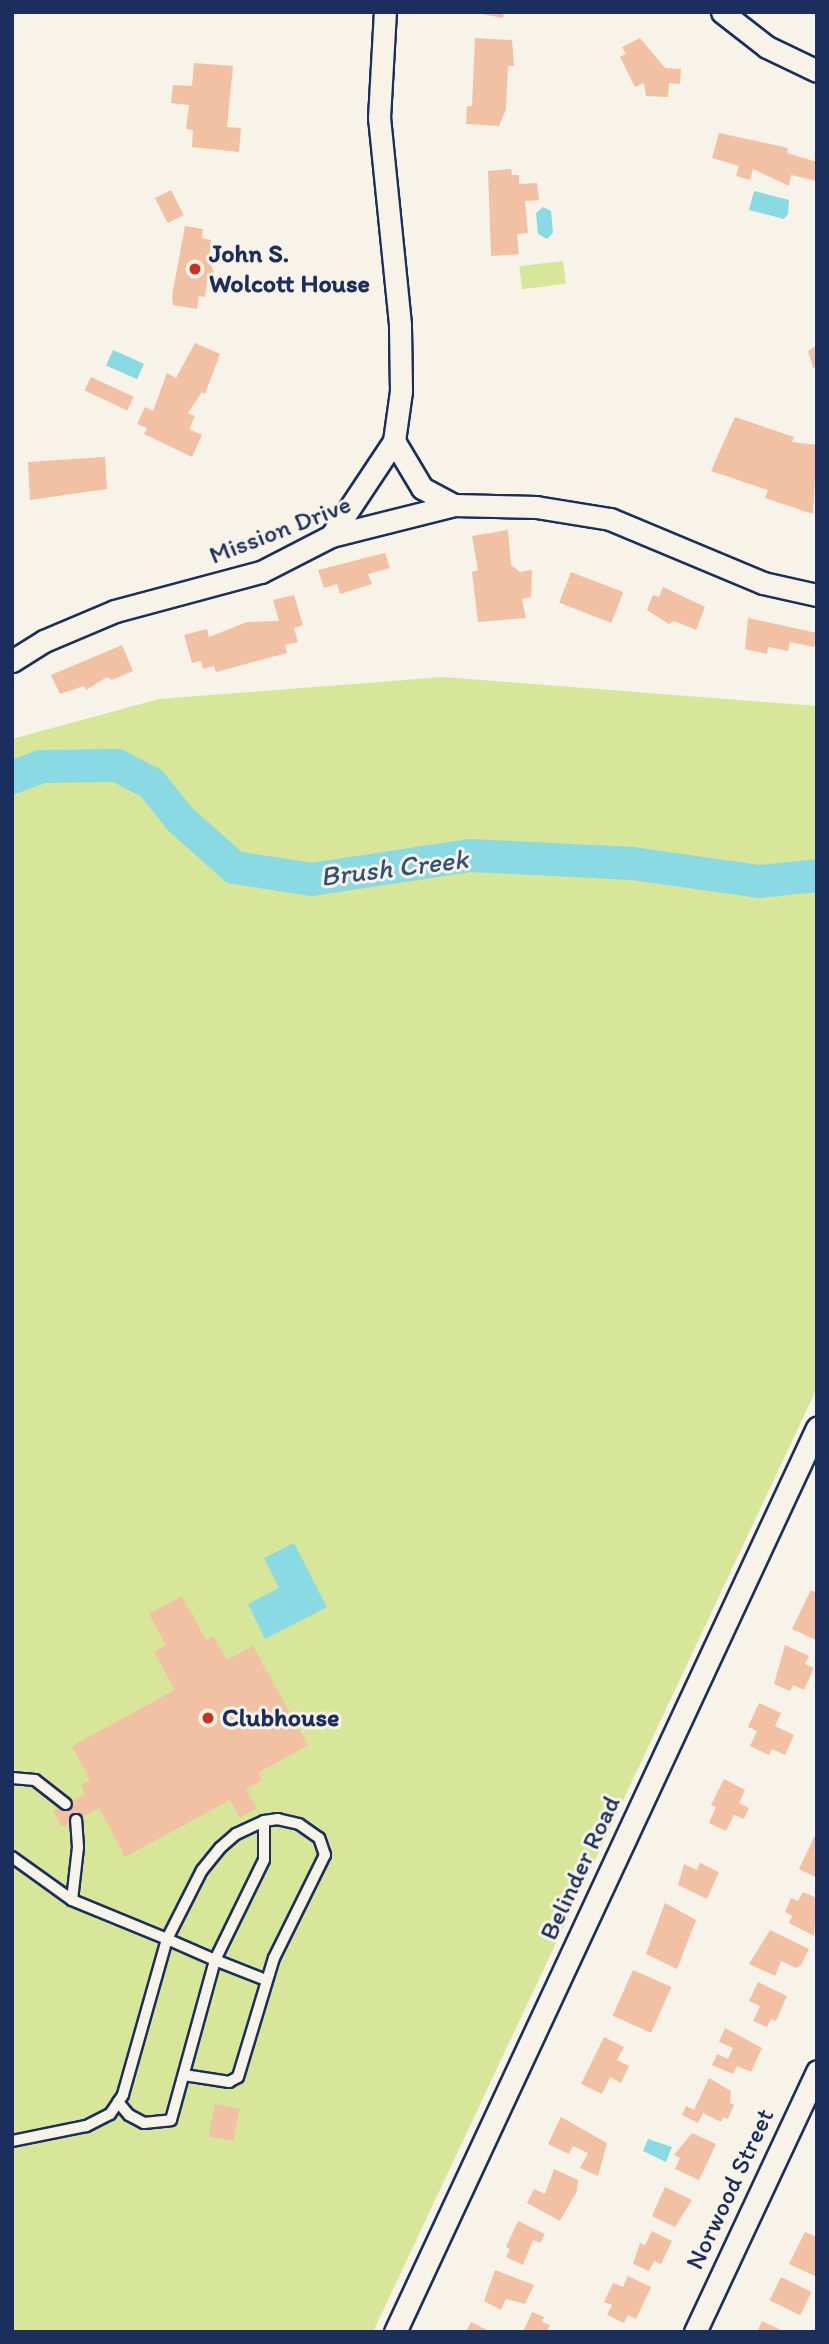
<!DOCTYPE html>
<style>
body{margin:0}
#map{position:relative;width:829px;height:2344px;overflow:hidden;background:#f7f3e8;font-family:Itim,sans-serif}
div>[style]{position:absolute}
[style*='--x']{left:calc(var(--x)*1px);top:calc(var(--y)*1px);width:calc(var(--w)*1px);rotate:calc(var(--a)*1deg)}
.green>*{inset:0;background:#d7e699;transform-origin:0 0}
.water>*{inset:0;background:#89dae2;transform-origin:0 0}
.river>*{height:33px;margin:-16.5px;padding:0 16.5px;transform-origin:16.5px;border-radius:16.5px;background:#89dae2}
.building>*{inset:0;background:#f2c0a2;transform-origin:0 0}
.roads{filter:drop-shadow(2px 0 #1b2f5e) drop-shadow(-2px 0 #1b2f5e) drop-shadow(0 2px #1b2f5e) drop-shadow(0 -2px #1b2f5e)}
.lane>*{height:10px;margin:-5px;padding:0 5px;transform-origin:5px;border-radius:5px;background:#f7f3e8}
.street>*{height:21px;margin:-10.5px;padding:0 10.5px;transform-origin:10.5px;border-radius:10.5px;background:#f7f3e8}
.dots>*{width:19px;height:19px;translate:-50% -50%;box-sizing:border-box;border:4px solid #f7f3e8;border-radius:50%}
span{translate:-50% -50%;white-space:nowrap;text-align:center;line-height:1.15;-webkit-text-stroke:6px #f7f3e8;paint-order:stroke}
.poi-label{font-size:26px;color:#1b2f5e;font-weight:700}
.left{translate:0 -50%;text-align:left}
.street-label{font-size:26px;color:#1b2f5e}
.water-label{font-size:28px;color:#315178;font-style:italic}
.frame{position:absolute;inset:0;border:14px solid #1b2f5e;pointer-events:none}
</style>
<div id="map">
<div class="green">
<div style="left:563px;top:261px;width:23px;height:44px;rotate:83deg"></div>
<div style="clip-path:polygon(443px 677px,817px 706px,817px 1388px,373px 2332px,12px 2332px,12px 739px,159px 699px)"></div>
</div>
<div class="water">
<div style="clip-path:polygon(754px 191px,789px 200px,788px 214px,784px 219px,749px 210px)"></div>
<div style="clip-path:polygon(543px 207px,551px 211px,553px 233px,547px 239px,538px 234px,536px 213px)"></div>
<div style="left:113px;top:350px;width:34px;height:17px;rotate:24deg"></div>
<div style="clip-path:polygon(294px 1543px,327px 1607px,265px 1639px,248px 1604px,279px 1588px,264px 1558px)"></div>
<div style="clip-path:polygon(648px 2139px,672px 2147px,666px 2162px,643px 2151px)"></div>
</div>
<div class="river">
<div style="--x:12;--y:777;--w:30;--a:-21"></div>
<div style="--x:40;--y:766;--w:77;--a:-0.7"></div>
<div style="--x:117;--y:765;--w:38;--a:28"></div>
<div style="--x:151;--y:783;--w:46;--a:51.1"></div>
<div style="--x:180;--y:819;--w:72;--a:41.6"></div>
<div style="--x:234;--y:867;--w:78;--a:8.9"></div>
<div style="--x:311;--y:879;--w:161;--a:-8.6"></div>
<div style="--x:470;--y:855;--w:162;--a:2.8"></div>
<div style="--x:632;--y:863;--w:128;--a:8.1"></div>
<div style="--x:759;--y:881;--w:58;--a:-5.9"></div>
</div>
<div class="building">
<div style="clip-path:polygon(472px 12px,504px 12px,503px 18px)"></div>
<div style="clip-path:polygon(475px 38px,512px 40px,514px 66px,508px 66px,506px 109px,499px 126px,466px 124px,467px 106px,472px 106px)"></div>
<div style="clip-path:polygon(640px 38px,665px 68px,681px 69px,680px 84px,669px 83px,668px 97px,646px 96px,644px 83px,635px 87px,620px 57px,626px 54px,622px 47px)"></div>
<div style="clip-path:polygon(194px 63px,233px 66px,227px 127px,241px 128px,239px 152px,192px 147px,193px 130px,186px 129px,189px 105px,171px 103px,173px 85px,192px 86px)"></div>
<div style="clip-path:polygon(719px 133px,788px 148px,787px 153px,817px 162px,817px 181px,791px 175px,789px 186px,753px 169px,750px 180px,736px 176px,739px 166px,712px 158px)"></div>
<div style="clip-path:polygon(511px 169px,512px 175px,519px 175px,519px 184px,537px 183px,539px 200px,525px 201px,528px 233px,517px 234px,519px 254px,491px 256px,488px 171px)"></div>
<div style="left:171px;top:190px;width:28px;height:18px;rotate:63deg"></div>
<div style="clip-path:polygon(185px 226px,203px 229px,202px 238px,211px 240px,209px 260px,214px 272px,208px 276px,205px 297px,199px 296px,197px 309px,173px 305px,172px 296px)"></div>
<div style="clip-path:polygon(195px 343px,220px 354px,205px 394px,202px 392px,188px 413px,195px 416px,189px 429px,202px 435px,192px 457px,144px 434px,147px 428px,137px 424px,145px 407px,153px 411px,167px 373px,176px 378px)"></div>
<div style="clip-path:polygon(817px 345px,817px 367px,813px 368px,808px 351px)"></div>
<div style="left:91px;top:377px;width:47px;height:15px;rotate:25deg"></div>
<div style="clip-path:polygon(735px 417px,794px 437px,792px 442px,817px 445px,813px 514px,765px 498px,768px 490px,711px 471px)"></div>
<div style="clip-path:polygon(105px 457px,107px 489px,30px 500px,28px 462px)"></div>
<div style="clip-path:polygon(508px 530px,511px 565px,520px 572px,532px 570px,531px 597px,522px 599px,526px 618px,478px 622px,472px 572px,478px 570px,472px 536px)"></div>
<div style="clip-path:polygon(385px 553px,390px 568px,368px 574px,372px 584px,340px 594px,337px 584px,324px 588px,318px 570px)"></div>
<div style="left:571px;top:572px;width:56px;height:33px;rotate:21deg"></div>
<div style="clip-path:polygon(663px 587px,705px 607px,696px 630px,674px 621px,669px 624px,647px 610px,653px 595px,659px 597px)"></div>
<div style="clip-path:polygon(294px 595px,303px 625px,294px 628px,298px 642px,285px 645px,287px 653px,216px 672px,214px 666px,203px 669px,201px 661px,192px 663px,184px 635px,207px 629px,209px 637px,247px 622px,279px 621px,273px 600px)"></div>
<div style="clip-path:polygon(748px 618px,817px 633px,814px 647px,790px 642px,788px 651px,768px 647px,767px 654px,745px 649px)"></div>
<div style="clip-path:polygon(122px 645px,133px 671px,112px 680px,107px 677px,86px 690px,84px 686px,60px 694px,51px 675px)"></div>
<div style="clip-path:polygon(811px 1590px,817px 1593px,816px 1640px,792px 1629px)"></div>
<div style="clip-path:polygon(182px 1596px,206px 1640px,213px 1636px,227px 1660px,253px 1646px,308px 1745px,258px 1773px,262px 1780px,246px 1789px,257px 1808px,240px 1818px,230px 1800px,125px 1857px,99px 1808px,62px 1827px,53px 1811px,85px 1794px,81px 1785px,90px 1780px,72px 1746px,175px 1690px,154px 1652px,166px 1645px,149px 1614px)"></div>
<div style="clip-path:polygon(785px 1645px,809px 1656px,805px 1664px,814px 1668px,804px 1690px,793px 1685px,790px 1691px,774px 1684px)"></div>
<div style="clip-path:polygon(759px 1703px,781px 1713px,775px 1726px,794px 1735px,785px 1755px,772px 1749px,769px 1755px,750px 1746px,757px 1731px,748px 1727px)"></div>
<div style="clip-path:polygon(724px 1779px,745px 1790px,739px 1803px,749px 1808px,744px 1819px,734px 1815px,726px 1831px,709px 1823px,716px 1807px,711px 1805px)"></div>
<div style="clip-path:polygon(817px 1831px,817px 1878px,799px 1869px)"></div>
<div style="clip-path:polygon(700px 1863px,719px 1872px,707px 1899px,678px 1885px,684px 1864px,697px 1870px)"></div>
<div style="clip-path:polygon(803px 1892px,817px 1898px,814px 1936px,789px 1923px,792px 1916px,785px 1912px,791px 1898px,798px 1901px)"></div>
<div style="clip-path:polygon(665px 1903px,696px 1920px,677px 1969px,646px 1954px)"></div>
<div style="clip-path:polygon(770px 1930px,809px 1949px,801px 1965px,796px 1968px,781px 1961px,775px 1976px,749px 1964px)"></div>
<div style="left:633px;top:1970px;width:42px;height:50px;rotate:24deg"></div>
<div style="clip-path:polygon(758px 1982px,787px 1996px,776px 2021px,771px 2019px,767px 2027px,753px 2021px,760px 2006px,749px 2001px)"></div>
<div style="clip-path:polygon(725px 2028px,762px 2048px,751px 2072px,737px 2066px,733px 2074px,712px 2065px,717px 2054px,728px 2059px,733px 2048px,719px 2042px)"></div>
<div style="clip-path:polygon(604px 2037px,624px 2047px,617px 2060px,629px 2066px,621px 2083px,610px 2077px,602px 2094px,581px 2084px)"></div>
<div style="clip-path:polygon(709px 2078px,731px 2091px,730px 2103px,734px 2105px,728px 2119px,723px 2117px,721px 2122px,703px 2113px,698px 2123px,682px 2115px,686px 2106px,694px 2110px)"></div>
<div style="left:215px;top:2104px;width:25px;height:33px;rotate:11deg"></div>
<div style="clip-path:polygon(561px 2117px,607px 2143px,598px 2176px,580px 2168px,588px 2153px,573px 2146px,569px 2154px,548px 2144px)"></div>
<div style="clip-path:polygon(692px 2133px,716px 2144px,699px 2180px,675px 2169px,680px 2158px,674px 2155px)"></div>
<div style="clip-path:polygon(554px 2169px,578px 2180px,577px 2191px,560px 2221px,527px 2203px,534px 2189px,545px 2194px)"></div>
<div style="clip-path:polygon(665px 2187px,692px 2200px,675px 2227px,652px 2216px)"></div>
<div style="clip-path:polygon(518px 2221px,545px 2234px,540px 2243px,533px 2240px,523px 2265px,506px 2257px,510px 2249px,506px 2247px)"></div>
<div style="clip-path:polygon(652px 2231px,672px 2241px,661px 2264px,654px 2261px,649px 2271px,633px 2264px,640px 2243px,645px 2245px)"></div>
<div style="clip-path:polygon(805px 2232px,817px 2237px,817px 2277px,789px 2264px)"></div>
<div style="clip-path:polygon(495px 2270px,534px 2285px,525px 2304px,506px 2299px,501px 2310px,484px 2301px)"></div>
<div style="clip-path:polygon(628px 2276px,651px 2287px,636px 2319px,628px 2315px,624px 2323px,607px 2315px,612px 2305px,604px 2302px,613px 2283px,623px 2287px)"></div>
<div style="left:781px;top:2277px;width:34px;height:26px;rotate:26deg"></div>
<div style="clip-path:polygon(532px 2312px,544px 2317px,542px 2322px,550px 2325px,547px 2332px,523px 2332px)"></div>
<div style="clip-path:polygon(762px 2321px,785px 2332px,757px 2332px)"></div>
<div style="clip-path:polygon(471px 2322px,491px 2332px,466px 2332px)"></div>
</div>
<div class="roads">
<div class="lane">
<div style="--x:12;--y:1778;--w:23;--a:5"></div>
<div style="--x:35;--y:1780;--w:39;--a:38"></div>
<div style="--x:12;--y:1857;--w:74;--a:35.6"></div>
<div style="--x:72;--y:1900;--w:103;--a:22.3"></div>
<div style="--x:167;--y:1939;--w:162;--a:105.8"></div>
<div style="--x:123;--y:2095;--w:23;--a:124"></div>
<div style="--x:110;--y:2114;--w:27;--a:153"></div>
<div style="--x:86;--y:2126;--w:76;--a:168.5"></div>
<div style="--x:72;--y:1900;--w:53;--a:-83.5"></div>
<div style="--x:78;--y:1847;--w:27;--a:-94"></div>
<div style="--x:184;--y:2075;--w:46;--a:8.8"></div>
<div style="--x:229;--y:2082;--w:10;--a:-29"></div>
<div style="--x:238;--y:2077;--w:124;--a:-73.2"></div>
<div style="--x:274;--y:1958;--w:115;--a:-63.7"></div>
<div style="--x:325;--y:1855;--w:18;--a:-109"></div>
<div style="--x:319;--y:1838;--w:24;--a:-145"></div>
<div style="--x:299;--y:1824;--w:22;--a:-167"></div>
<div style="--x:278;--y:1819;--w:14;--a:172"></div>
<div style="--x:118;--y:2102;--w:17;--a:50"></div>
<div style="--x:129;--y:2115;--w:17;--a:28"></div>
<div style="--x:144;--y:2123;--w:27;--a:-6"></div>
<div style="--x:171;--y:2120;--w:166;--a:-74.6"></div>
<div style="--x:215;--y:1960;--w:111;--a:-63.9"></div>
<div style="--x:264;--y:1860;--w:39;--a:-90"></div>
<div style="--x:264;--y:1821;--w:31;--a:155"></div>
<div style="--x:236;--y:1834;--w:21;--a:139"></div>
<div style="--x:220;--y:1848;--w:28;--a:129"></div>
<div style="--x:202;--y:1870;--w:77;--a:116.9"></div>
<div style="--x:167;--y:1939;--w:52;--a:23.6"></div>
<div style="--x:215;--y:1960;--w:55;--a:21.4"></div>
</div>
<div class="street">
<div style="--x:722;--y:12;--w:57;--a:37.9"></div>
<div style="--x:767;--y:47;--w:55;--a:25.6"></div>
<div style="--x:394;--y:441;--w:55;--a:59.2"></div>
<div style="--x:422;--y:488;--w:36;--a:28"></div>
<div style="--x:331;--y:536;--w:114;--a:-56.4"></div>
<div style="--x:394;--y:441;--w:50;--a:-82"></div>
<div style="--x:401;--y:391;--w:67;--a:-90.9"></div>
<div style="--x:400;--y:324;--w:207;--a:-95.8"></div>
<div style="--x:379;--y:118;--w:106;--a:-86.8"></div>
<div style="--x:12;--y:661;--w:38;--a:-32"></div>
<div style="--x:44;--y:641;--w:77;--a:-22.9"></div>
<div style="--x:115;--y:611;--w:151;--a:-15"></div>
<div style="--x:261;--y:572;--w:79;--a:-27.2"></div>
<div style="--x:331;--y:536;--w:127;--a:-14.1"></div>
<div style="--x:454;--y:505;--w:82;--a:1.4"></div>
<div style="--x:536;--y:507;--w:75;--a:9.2"></div>
<div style="--x:610;--y:519;--w:166;--a:22.7"></div>
<div style="--x:763;--y:583;--w:55;--a:12.5"></div>
<div style="--x:395;--y:2332;--w:998;--a:-64.98"></div>
<div style="--x:695;--y:2332;--w:288;--a:-64.9"></div>
</div>
</div>
<div class="dots">
<div style="left:195px;top:269px;background:#c8321e"></div>
<div style="left:208px;top:1718px;background:#c8321e"></div>
</div>
<div class="poi-label">
<span class="left" style="left:209px;top:269px">John S.<br>Wolcott House</span>
<span class="left" style="left:222px;top:1718px">Clubhouse</span>
</div>
<div class="street-label">
<span style="left:280px;top:530px;rotate:-21deg">Mission Drive</span>
<span style="left:580px;top:1868px;rotate:-65deg">Belinder Road</span>
<span style="left:730px;top:2189px;rotate:-65deg">Norwood Street</span>
</div>
<div class="water-label">
<span style="left:394px;top:867px;rotate:-7deg">Brush Creek</span>
</div>
<div class="frame"></div>
</div>
